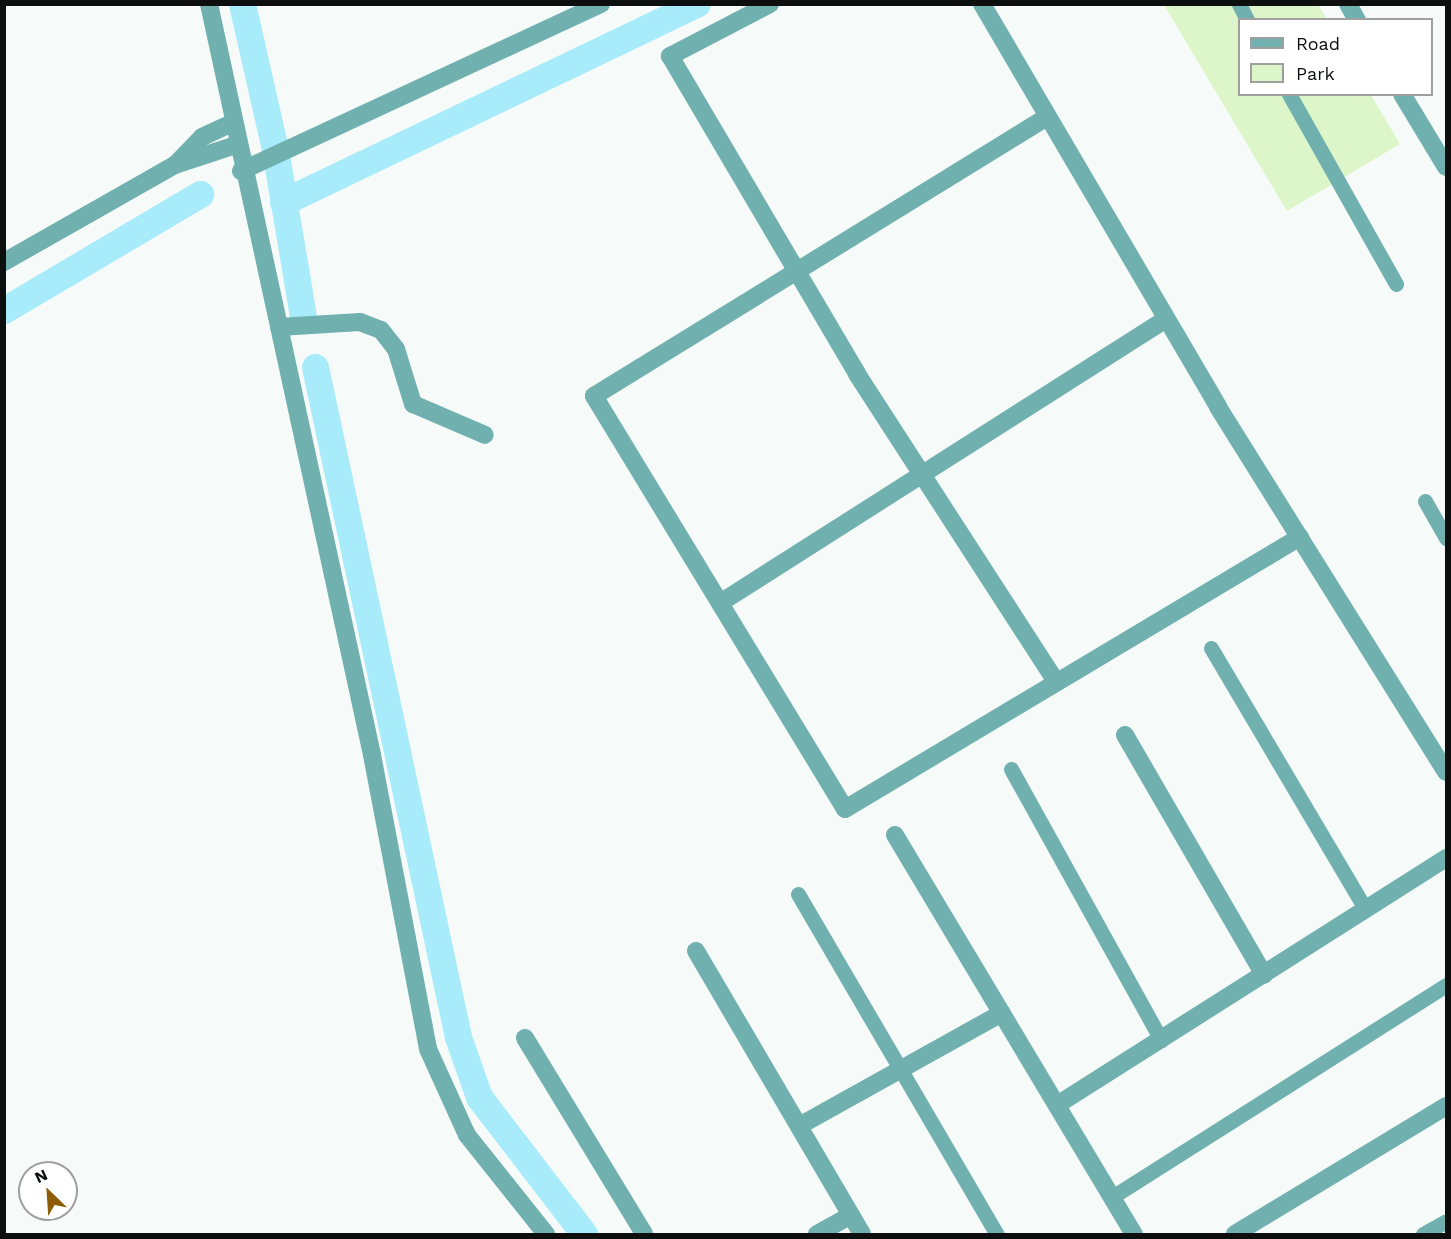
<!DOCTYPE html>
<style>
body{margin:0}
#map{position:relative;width:1451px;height:1239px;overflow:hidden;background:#f6fbf9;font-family:"Work Sans",sans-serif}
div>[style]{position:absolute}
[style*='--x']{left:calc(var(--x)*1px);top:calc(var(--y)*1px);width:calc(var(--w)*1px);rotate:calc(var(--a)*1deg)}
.green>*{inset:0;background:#dcf6ca}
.canal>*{height:27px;margin:-13.5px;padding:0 13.5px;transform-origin:13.5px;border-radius:13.5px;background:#a8ebfa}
.lane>*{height:15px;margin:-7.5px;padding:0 7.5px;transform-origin:7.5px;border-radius:7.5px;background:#70b0ae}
.street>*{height:18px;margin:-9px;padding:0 9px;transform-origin:9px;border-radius:9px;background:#70b0ae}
span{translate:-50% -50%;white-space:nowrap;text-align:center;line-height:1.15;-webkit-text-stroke:6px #fff;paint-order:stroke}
.frame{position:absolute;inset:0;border:6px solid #0d0e0e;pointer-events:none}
.legend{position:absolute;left:1238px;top:18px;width:195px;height:78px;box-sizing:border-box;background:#fff;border:2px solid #9e9f9f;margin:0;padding:8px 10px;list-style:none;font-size:18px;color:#0d0e0e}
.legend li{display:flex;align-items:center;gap:12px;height:30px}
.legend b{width:30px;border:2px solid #9e9f9f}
.north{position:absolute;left:18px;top:1161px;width:60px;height:60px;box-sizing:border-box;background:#fff;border:2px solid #9e9f9f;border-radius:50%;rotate:335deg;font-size:16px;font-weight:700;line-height:24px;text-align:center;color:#0d0e0e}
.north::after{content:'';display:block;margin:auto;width:21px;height:27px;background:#8e5d08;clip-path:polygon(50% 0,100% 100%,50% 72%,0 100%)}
</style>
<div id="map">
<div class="green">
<div style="clip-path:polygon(1164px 5px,1318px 5px,1327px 19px,1240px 20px,1240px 94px,1371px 95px,1400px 144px,1287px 211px)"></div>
</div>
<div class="canal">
<div style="--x:242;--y:4;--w:149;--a:77.2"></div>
<div style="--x:275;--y:149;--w:169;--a:80.5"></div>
<div style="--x:283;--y:202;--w:459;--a:-25.6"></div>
<div style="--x:4;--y:310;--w:228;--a:-30.6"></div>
<div style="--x:315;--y:367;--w:685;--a:77.95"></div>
<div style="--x:458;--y:1037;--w:64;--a:70.7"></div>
<div style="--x:479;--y:1097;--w:173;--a:52.5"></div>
</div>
<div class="lane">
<div style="--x:1239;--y:4;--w:18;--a:63"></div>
<div style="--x:1289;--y:94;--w:218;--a:60.6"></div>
<div style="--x:1425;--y:501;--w:43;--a:60.4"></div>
<div style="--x:1211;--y:648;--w:304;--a:59.4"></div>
<div style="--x:1011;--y:769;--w:310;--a:61"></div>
<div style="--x:798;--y:894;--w:394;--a:59.7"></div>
<div style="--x:1112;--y:1197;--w:396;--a:-32.4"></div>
<div style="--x:1423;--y:1234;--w:26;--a:-29"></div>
</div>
<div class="street">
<div style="--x:209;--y:4;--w:768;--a:77.75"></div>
<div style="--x:372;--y:755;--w:299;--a:79.2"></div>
<div style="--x:428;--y:1049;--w:94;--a:65.6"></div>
<div style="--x:467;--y:1135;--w:127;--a:51.4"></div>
<div style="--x:770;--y:4;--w:113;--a:152.5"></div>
<div style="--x:670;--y:56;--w:369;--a:59.5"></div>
<div style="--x:857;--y:374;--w:364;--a:57.1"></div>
<div style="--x:982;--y:4;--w:467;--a:59.6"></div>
<div style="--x:1218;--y:407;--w:430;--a:58"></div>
<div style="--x:1348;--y:4;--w:18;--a:61"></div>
<div style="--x:1402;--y:94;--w:85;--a:58.9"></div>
<div style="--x:1047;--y:117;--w:532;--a:148.37"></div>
<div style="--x:594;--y:396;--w:483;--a:58.7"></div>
<div style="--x:845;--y:809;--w:530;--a:-30.87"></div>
<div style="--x:176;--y:164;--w:37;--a:-46"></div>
<div style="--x:202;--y:137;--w:33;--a:-25"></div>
<div style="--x:241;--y:171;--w:397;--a:-24.9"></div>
<div style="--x:4;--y:262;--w:197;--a:-29.6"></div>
<div style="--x:175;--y:165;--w:64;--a:-18.2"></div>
<div style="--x:279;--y:327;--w:81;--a:-3.5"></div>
<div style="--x:360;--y:322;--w:22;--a:21"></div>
<div style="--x:381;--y:330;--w:24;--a:52"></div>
<div style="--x:396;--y:349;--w:58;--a:72.8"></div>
<div style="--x:413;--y:404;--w:78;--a:23.3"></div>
<div style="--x:720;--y:603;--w:529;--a:-32.49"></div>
<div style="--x:1125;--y:735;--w:277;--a:59.9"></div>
<div style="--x:895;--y:835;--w:465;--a:59.1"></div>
<div style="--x:696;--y:951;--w:328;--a:59.6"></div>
<div style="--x:525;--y:1038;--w:229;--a:58.7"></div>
<div style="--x:1057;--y:1105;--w:461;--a:-32.4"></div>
<div style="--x:799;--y:1126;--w:232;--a:-29.1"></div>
<div style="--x:817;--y:1234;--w:39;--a:-29"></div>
<div style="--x:1235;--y:1234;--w:247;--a:-31.2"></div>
</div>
<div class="frame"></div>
<ul class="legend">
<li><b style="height:8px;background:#70b0ae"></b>Road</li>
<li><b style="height:16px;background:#dcf6ca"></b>Park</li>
</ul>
<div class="north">N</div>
</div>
